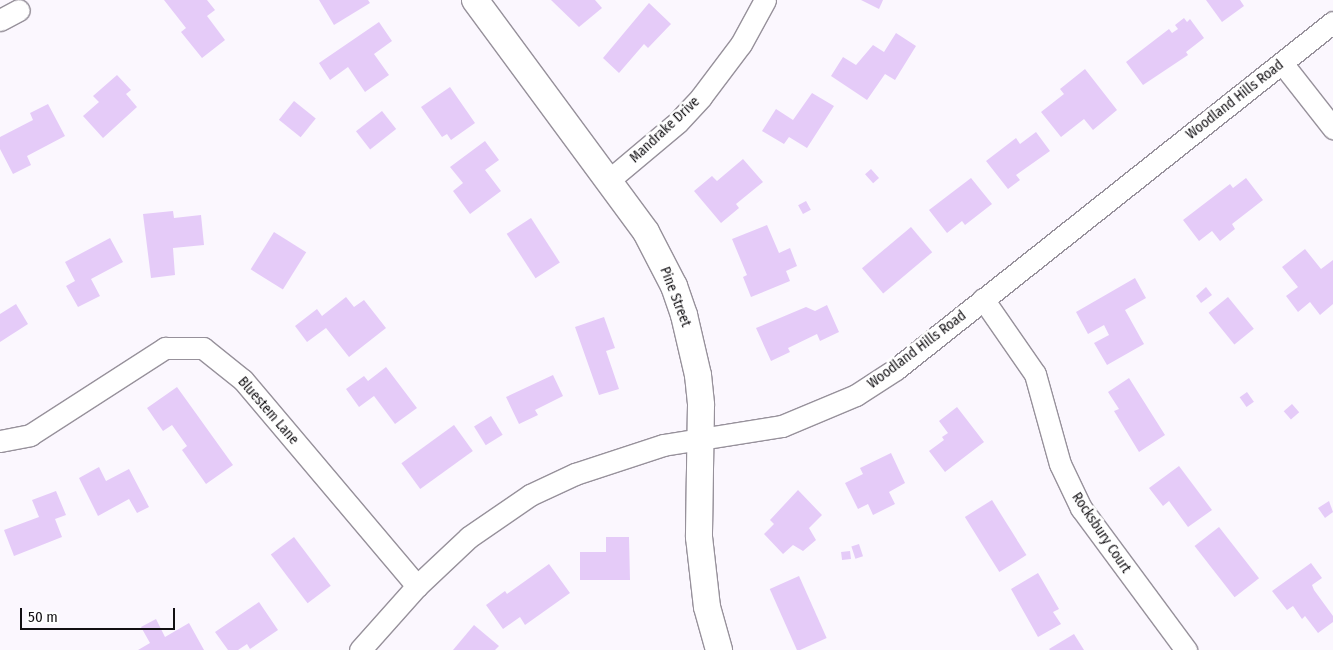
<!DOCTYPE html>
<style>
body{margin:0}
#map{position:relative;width:1333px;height:650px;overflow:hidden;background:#fbf7fe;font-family:"Fira Sans Condensed",sans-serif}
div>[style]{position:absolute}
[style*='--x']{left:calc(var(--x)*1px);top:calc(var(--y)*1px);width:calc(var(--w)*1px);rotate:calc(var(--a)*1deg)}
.building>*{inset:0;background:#e5cbf8;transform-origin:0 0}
.roads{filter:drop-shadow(1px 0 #97919b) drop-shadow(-1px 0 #97919b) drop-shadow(0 1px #97919b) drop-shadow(0 -1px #97919b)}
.minor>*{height:21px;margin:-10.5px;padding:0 10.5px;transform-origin:10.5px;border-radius:10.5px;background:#fff}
.tertiary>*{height:26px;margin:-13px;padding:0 13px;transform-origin:13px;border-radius:13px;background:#fff}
span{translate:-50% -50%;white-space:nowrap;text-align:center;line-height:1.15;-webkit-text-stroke:5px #fff;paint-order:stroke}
.street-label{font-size:14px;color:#121013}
.scale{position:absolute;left:20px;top:608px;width:155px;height:22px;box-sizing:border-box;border:2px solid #121013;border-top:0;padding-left:6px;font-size:15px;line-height:18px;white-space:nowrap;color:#121013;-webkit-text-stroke:4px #fff;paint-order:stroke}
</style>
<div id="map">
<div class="building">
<div style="clip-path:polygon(164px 0,207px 0,215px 10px,207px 16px,225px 40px,202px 58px,181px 32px,186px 28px)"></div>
<div style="clip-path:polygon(319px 0,368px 0,370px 3px,334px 25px)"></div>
<div style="clip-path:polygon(551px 0,595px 0,602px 8px,579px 27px)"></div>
<div style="clip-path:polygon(861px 0,883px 0,879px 9px)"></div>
<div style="clip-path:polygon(1206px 0,1240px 0,1244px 6px,1222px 22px)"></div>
<div style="clip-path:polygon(649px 3px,671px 24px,648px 48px,644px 44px,619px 73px,603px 58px)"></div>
<div style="clip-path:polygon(1184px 18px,1187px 22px,1190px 19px,1204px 38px,1186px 52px,1188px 55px,1143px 85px,1126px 62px,1169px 29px,1172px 33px,1178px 29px,1175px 25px)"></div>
<div style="clip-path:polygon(379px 22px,392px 41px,374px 54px,389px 75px,365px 92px,348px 67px,330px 80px,319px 63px)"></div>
<div style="clip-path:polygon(896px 33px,916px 46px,895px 80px,885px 74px,867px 100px,831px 76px,843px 57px,856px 65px,873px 45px,884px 52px)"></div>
<div style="clip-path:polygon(1085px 69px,1117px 110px,1093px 130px,1084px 119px,1061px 137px,1041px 112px,1064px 94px,1060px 89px)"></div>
<div style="clip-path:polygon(117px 75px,131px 90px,126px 94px,137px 107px,103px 138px,83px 116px,99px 102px,93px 96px)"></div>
<div style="clip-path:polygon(450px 87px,475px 123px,451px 140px,447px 134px,442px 137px,421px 107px)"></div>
<div style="clip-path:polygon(812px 93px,834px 106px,807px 148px,789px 137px,784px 144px,762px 131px,776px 109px,793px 120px)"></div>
<div style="left:294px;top:101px;width:28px;height:24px;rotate:39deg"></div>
<div style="clip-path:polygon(48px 104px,65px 136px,27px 156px,31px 165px,13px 174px,0 149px,0 137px,33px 120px,30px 113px)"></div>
<div style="left:382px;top:111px;width:23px;height:33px;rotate:52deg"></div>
<div style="clip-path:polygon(1036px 132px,1050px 151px,1016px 175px,1020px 180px,1008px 189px,986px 161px,1016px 138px,1020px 144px)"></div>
<div style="clip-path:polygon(485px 141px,499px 160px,485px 170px,501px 191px,470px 214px,453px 191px,463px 183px,450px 167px)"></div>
<div style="clip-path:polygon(743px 159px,763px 182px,736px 204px,739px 208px,721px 223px,694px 191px,712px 176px,717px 181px)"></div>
<div style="left:871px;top:169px;width:12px;height:8px;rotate:48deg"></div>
<div style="clip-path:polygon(971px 178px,992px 204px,965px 225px,962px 221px,947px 233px,929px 210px)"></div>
<div style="clip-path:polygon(1246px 178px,1263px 200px,1232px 224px,1235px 229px,1220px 241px,1212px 231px,1199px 241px,1183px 220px,1230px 184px,1233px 188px)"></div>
<div style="left:806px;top:201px;width:10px;height:9px;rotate:61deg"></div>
<div style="clip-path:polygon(173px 211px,174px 218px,201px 215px,204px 245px,173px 248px,175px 275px,151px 278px,143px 214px)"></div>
<div style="left:531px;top:218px;width:53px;height:29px;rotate:57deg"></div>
<div style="clip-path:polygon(767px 225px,779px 253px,790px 248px,797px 266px,786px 271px,790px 281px,751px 297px,743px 277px,747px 275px,732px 239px)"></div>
<div style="left:911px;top:227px;width:33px;height:64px;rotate:50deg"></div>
<div style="left:274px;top:232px;width:38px;height:44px;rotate:32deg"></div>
<div style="clip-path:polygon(110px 238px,123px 262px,91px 279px,100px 296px,78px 307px,66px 286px,75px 281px,65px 262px)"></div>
<div style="clip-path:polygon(1305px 249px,1321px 269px,1333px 260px,1333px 304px,1320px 315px,1310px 302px,1298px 312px,1286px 296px,1298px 287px,1282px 267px)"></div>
<div style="clip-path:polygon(1135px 278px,1146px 298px,1125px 310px,1144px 344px,1107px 365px,1094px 343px,1109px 335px,1104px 325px,1088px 334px,1076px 312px)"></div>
<div style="clip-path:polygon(1206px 287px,1212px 295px,1201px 303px,1196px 296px)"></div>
<div style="clip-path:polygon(346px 297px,354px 307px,364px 300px,386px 328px,349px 357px,326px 328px,307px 342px,295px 326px,317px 309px,322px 316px)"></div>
<div style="left:1228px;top:297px;width:41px;height:25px;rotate:51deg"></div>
<div style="clip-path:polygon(16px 304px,28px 324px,0 342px,0 314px)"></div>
<div style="clip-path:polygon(827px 305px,839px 332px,820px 341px,817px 334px,788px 348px,790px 352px,771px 361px,756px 328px,806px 307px,815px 311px)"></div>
<div style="clip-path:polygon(604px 317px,615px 348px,606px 351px,619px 389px,599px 395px,575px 327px)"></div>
<div style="clip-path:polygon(386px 367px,417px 408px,395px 424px,374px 396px,359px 407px,346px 389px,364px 376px,368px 381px)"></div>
<div style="clip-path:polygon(553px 375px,563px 396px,535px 410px,538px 415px,519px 424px,506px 397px)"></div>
<div style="clip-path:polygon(1129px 378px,1165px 435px,1139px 452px,1114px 411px,1119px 409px,1108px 392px)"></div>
<div style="clip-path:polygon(177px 387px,233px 465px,206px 484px,182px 450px,187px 446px,172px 425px,163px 431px,147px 408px)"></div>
<div style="left:1247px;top:392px;width:12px;height:9px;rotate:55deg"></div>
<div style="left:1292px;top:404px;width:11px;height:11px;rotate:49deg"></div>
<div style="clip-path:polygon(957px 407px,984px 442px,945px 472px,929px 451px,944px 440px,942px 437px,948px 433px,939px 421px)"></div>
<div style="left:491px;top:416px;width:22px;height:20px;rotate:58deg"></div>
<div style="left:454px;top:425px;width:32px;height:65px;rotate:54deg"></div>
<div style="clip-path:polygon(891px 453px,905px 483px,889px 492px,895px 504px,873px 515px,868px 504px,858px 509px,845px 483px,863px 474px,860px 468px)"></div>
<div style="clip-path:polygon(1179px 466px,1212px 510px,1188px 527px,1169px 501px,1163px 506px,1149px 488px)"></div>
<div style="clip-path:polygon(99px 467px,106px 481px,129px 469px,149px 507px,137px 513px,129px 499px,98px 516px,79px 478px)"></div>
<div style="clip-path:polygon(798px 490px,822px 515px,809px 528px,816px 540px,803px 551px,793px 545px,783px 554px,764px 534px,774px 524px,770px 520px)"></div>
<div style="clip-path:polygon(56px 491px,66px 515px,55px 519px,62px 537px,14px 556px,4px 530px,39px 517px,32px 500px)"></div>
<div style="left:992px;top:500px;width:65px;height:32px;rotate:58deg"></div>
<div style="clip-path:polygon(1329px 501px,1333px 512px,1325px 518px,1318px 508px)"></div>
<div style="left:1219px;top:527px;width:65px;height:31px;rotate:52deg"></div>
<div style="left:294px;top:537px;width:61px;height:29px;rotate:53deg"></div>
<div style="clip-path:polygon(606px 537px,629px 537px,630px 580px,580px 580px,580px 552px,606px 552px)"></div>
<div style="left:859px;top:544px;width:13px;height:8px;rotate:72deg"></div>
<div style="left:850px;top:551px;width:8px;height:9px;rotate:83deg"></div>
<div style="clip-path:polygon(1311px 563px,1322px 578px,1312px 585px,1314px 590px,1333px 616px,1333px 622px,1318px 633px,1305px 616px,1302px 619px,1293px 606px,1287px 610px,1272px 591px)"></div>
<div style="clip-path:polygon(549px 564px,570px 593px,525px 625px,520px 617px,503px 629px,486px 605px,505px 591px,507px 594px)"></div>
<div style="clip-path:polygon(1038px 573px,1059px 609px,1053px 612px,1061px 624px,1038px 637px,1011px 589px)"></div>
<div style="left:799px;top:576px;width:68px;height:32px;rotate:66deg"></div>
<div style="clip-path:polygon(259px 602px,278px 630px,250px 649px,247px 644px,238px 650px,228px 650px,215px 632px)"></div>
<div style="clip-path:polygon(156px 619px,165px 637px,189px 623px,204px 650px,138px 650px,150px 643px,141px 627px)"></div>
<div style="clip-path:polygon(474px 625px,499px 646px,495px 650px,453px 650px)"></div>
<div style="clip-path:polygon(1074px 634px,1084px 650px,1050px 650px,1049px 649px)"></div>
</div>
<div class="roads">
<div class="minor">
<div style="--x:0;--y:20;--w:21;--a:-28"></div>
<div style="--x:1282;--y:63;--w:83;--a:51.9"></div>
<div style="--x:609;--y:180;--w:90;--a:-40"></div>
<div style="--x:678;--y:122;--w:34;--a:-47"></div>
<div style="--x:701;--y:97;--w:66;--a:-53"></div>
<div style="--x:741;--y:44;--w:50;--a:-61.4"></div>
<div style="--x:983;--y:299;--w:91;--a:55.3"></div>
<div style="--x:1035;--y:374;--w:93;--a:74.5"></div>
<div style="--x:1060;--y:464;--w:49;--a:64.5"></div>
<div style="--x:1081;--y:508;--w:177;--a:53.5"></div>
<div style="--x:0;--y:441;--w:31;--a:-11"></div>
<div style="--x:30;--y:435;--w:161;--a:-32.8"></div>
<div style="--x:165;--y:348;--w:38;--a:0"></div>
<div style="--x:203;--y:348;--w:51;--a:38.7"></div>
<div style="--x:243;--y:380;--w:270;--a:49.8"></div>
<div style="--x:360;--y:650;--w:86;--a:-48.3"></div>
<div style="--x:417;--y:586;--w:71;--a:-43.3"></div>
<div style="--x:469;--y:537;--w:74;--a:-34.5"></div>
<div style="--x:530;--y:495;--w:50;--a:-25"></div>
<div style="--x:575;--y:474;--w:93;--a:-18.2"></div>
<div style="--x:663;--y:445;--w:121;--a:-9.1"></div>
<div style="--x:782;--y:426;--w:80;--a:-22.7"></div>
<div style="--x:856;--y:395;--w:48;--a:-33"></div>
<div style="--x:896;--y:369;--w:558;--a:-38.45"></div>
</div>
<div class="tertiary">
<div style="--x:475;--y:0;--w:288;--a:53.6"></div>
<div style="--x:646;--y:232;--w:61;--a:62.6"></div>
<div style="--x:674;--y:286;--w:31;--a:71"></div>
<div style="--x:684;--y:315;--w:62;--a:76.9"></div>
<div style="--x:698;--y:375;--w:30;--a:84"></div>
<div style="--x:701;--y:405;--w:132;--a:90.9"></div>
<div style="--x:699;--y:537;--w:70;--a:83.5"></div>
<div style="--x:707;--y:607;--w:45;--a:74.4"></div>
</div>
</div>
<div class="street-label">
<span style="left:1235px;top:100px;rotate:-38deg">Woodland Hills Road</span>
<span style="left:665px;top:130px;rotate:-43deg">Mandrake Drive</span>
<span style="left:675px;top:297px;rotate:69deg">Pine Street</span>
<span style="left:917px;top:350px;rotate:-37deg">Woodland Hills Road</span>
<span style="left:268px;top:411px;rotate:49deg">Bluestem Lane</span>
<span style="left:1101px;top:533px;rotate:56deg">Rocksbury Court</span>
</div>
<div class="scale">50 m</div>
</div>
